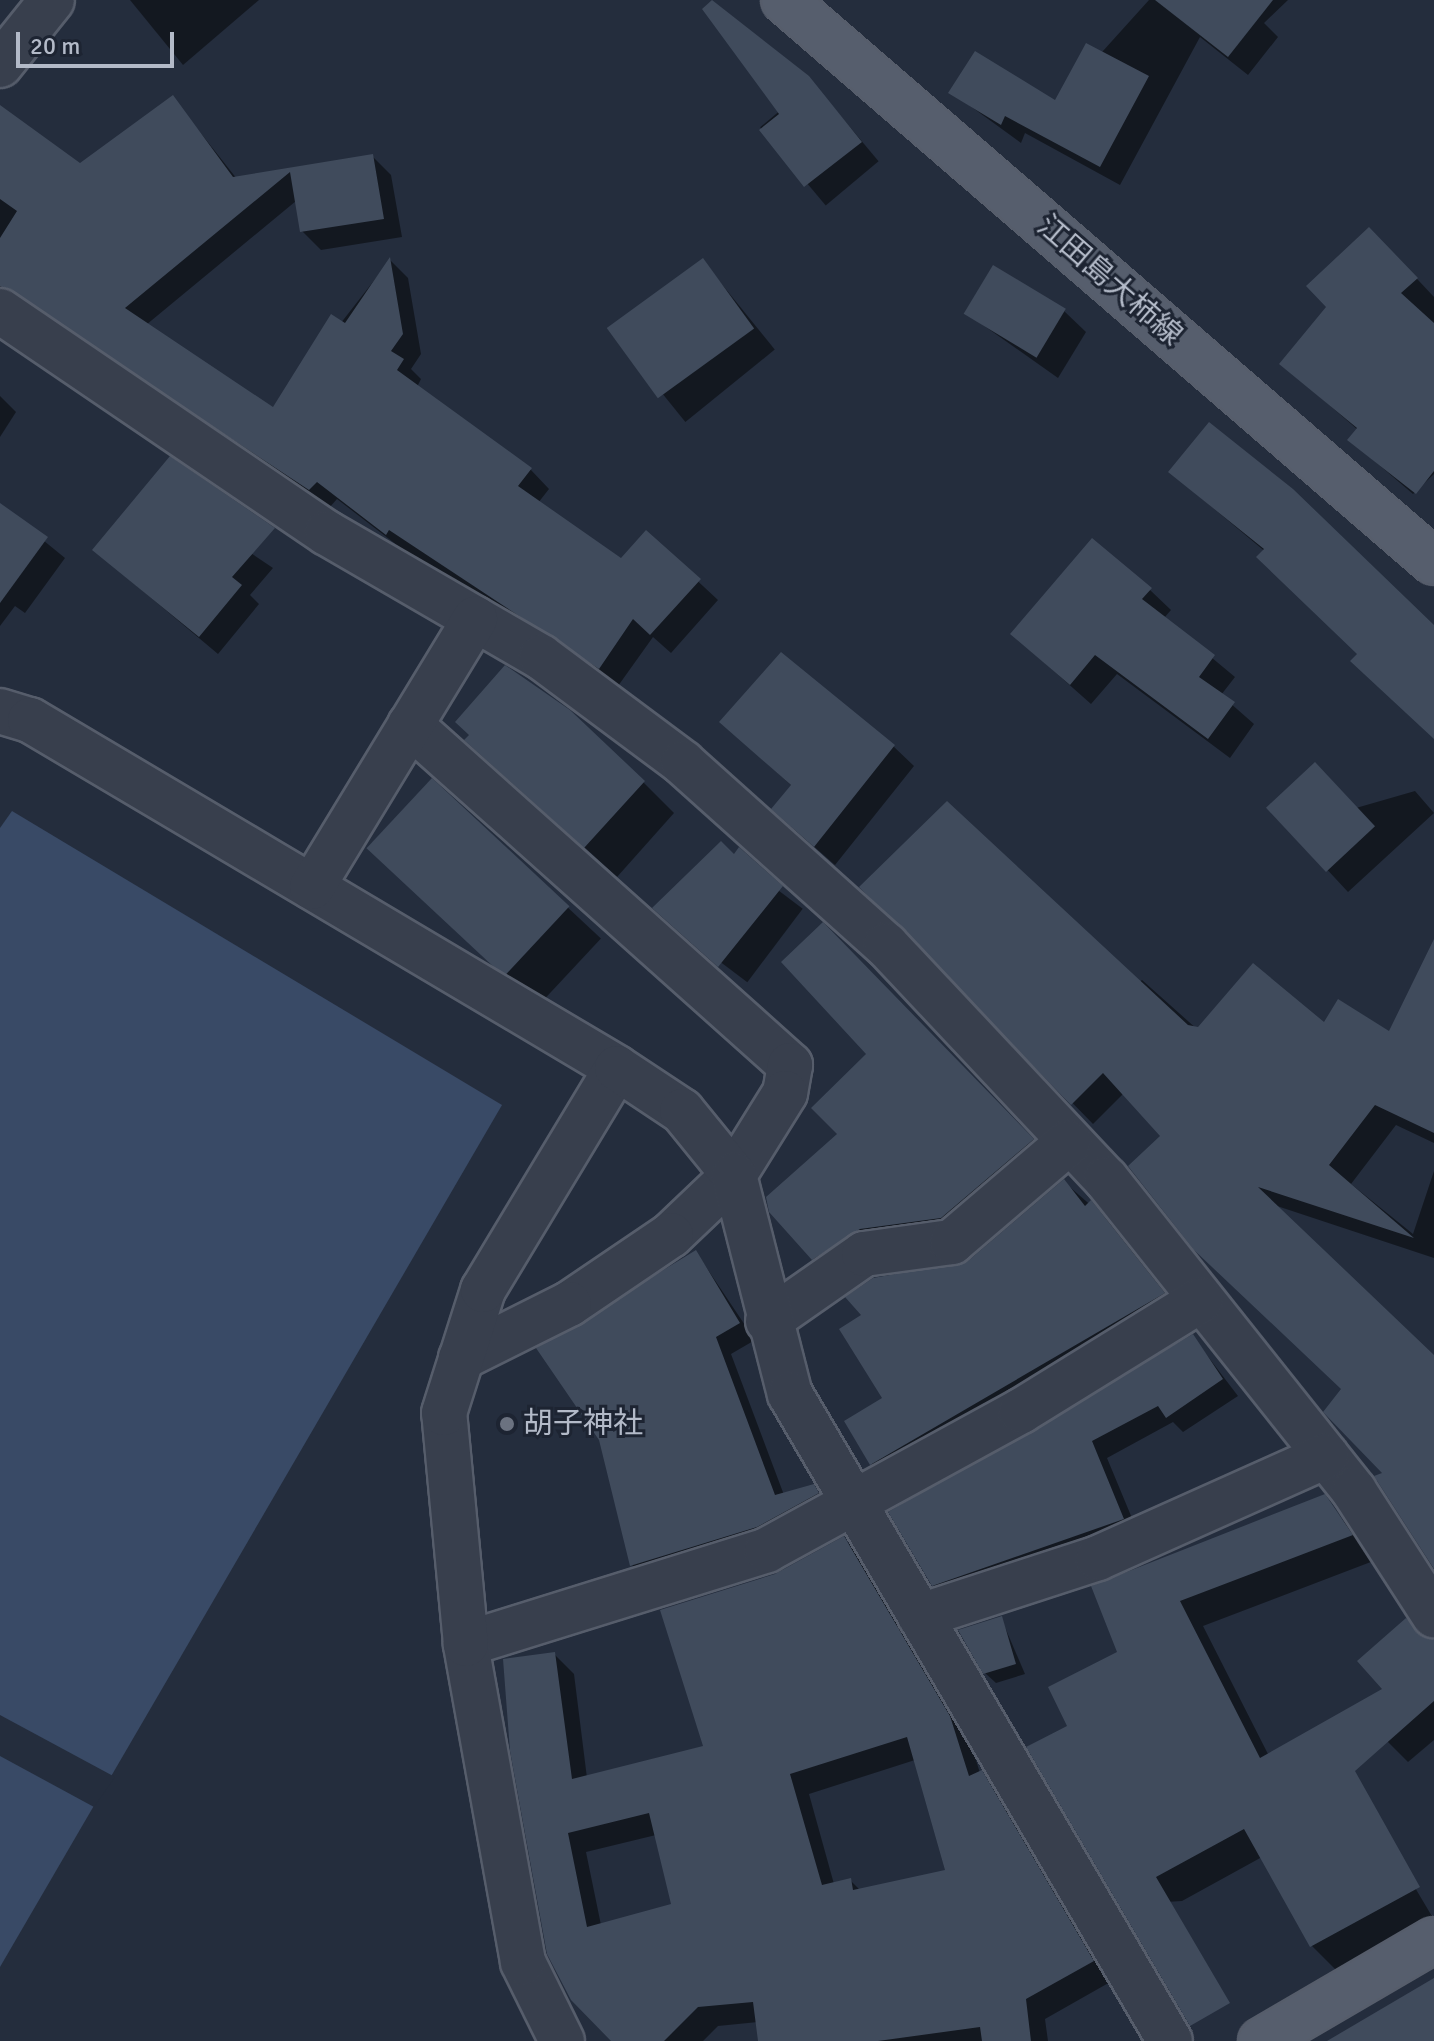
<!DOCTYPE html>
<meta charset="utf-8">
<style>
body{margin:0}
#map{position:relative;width:1434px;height:2041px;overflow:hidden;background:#242d3d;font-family:Signika,"Noto Sans JP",sans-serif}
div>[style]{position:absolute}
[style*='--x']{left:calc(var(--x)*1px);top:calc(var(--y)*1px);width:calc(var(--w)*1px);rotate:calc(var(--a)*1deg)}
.water>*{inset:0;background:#394a66}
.pier>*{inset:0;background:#242d3d}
.shadow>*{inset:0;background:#0007;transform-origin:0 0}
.building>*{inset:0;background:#404b5c;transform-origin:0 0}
.roads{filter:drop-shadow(2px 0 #565d6b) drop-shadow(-2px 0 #565d6b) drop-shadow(0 2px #565d6b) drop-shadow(0 -2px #565d6b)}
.minor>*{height:44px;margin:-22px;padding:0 22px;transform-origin:22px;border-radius:22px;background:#383f4d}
.primary>*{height:44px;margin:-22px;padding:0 22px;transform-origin:22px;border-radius:22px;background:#565e6d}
.dots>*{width:22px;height:22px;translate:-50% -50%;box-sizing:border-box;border:4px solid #1d2432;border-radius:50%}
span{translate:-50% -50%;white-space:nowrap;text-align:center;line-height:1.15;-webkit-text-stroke:6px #1d2432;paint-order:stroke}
.street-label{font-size:30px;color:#b3bac8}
.poi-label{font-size:30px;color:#b3bac8}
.left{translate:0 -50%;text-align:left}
.scale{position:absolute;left:16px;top:32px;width:158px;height:36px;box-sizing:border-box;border:4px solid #b3bac8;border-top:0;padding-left:10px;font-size:24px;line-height:28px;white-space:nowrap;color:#b3bac8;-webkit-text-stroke:6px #1d2432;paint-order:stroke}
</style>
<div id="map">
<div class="water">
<div style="clip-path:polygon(12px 811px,502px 1105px,0 1967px,0 828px)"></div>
</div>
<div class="pier">
<div style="clip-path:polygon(0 1715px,115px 1777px,94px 1807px,0 1756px)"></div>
</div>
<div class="shadow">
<div style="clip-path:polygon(130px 0,259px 0,183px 65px)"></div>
<div style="clip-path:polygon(1149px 0,1288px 0,1264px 23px,1278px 37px,1248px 75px,1200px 37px,1120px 185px,1025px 133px,1021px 143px,951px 92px,1056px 103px)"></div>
<div style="left:813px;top:83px;width:102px;height:69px;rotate:50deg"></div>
<div style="clip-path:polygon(173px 98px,237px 179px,372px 156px,391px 175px,402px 237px,321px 250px,302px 231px,296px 201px,146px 325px,273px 410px,390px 260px,408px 278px,421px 354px,411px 369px,421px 379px,417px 387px,531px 470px,549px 489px,538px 503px,621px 560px,646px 533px,718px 600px,671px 653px,653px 637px,618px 686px,406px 552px,337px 499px,329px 508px,0 319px,0 149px,80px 166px)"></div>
<div style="clip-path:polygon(1389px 249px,1434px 297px,1434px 474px,1413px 494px,1350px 440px,1358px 430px,1282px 364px)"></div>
<div style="left:703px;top:261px;width:114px;height:115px;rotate:51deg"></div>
<div style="clip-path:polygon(1064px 311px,1086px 332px,1058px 378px,966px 313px)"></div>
<div style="clip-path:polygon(0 396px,16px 412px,0 437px)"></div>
<div style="clip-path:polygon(1170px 472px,1434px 628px,1434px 738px,1298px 579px)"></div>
<div style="clip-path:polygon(149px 485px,273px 568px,250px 595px,259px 604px,218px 654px,94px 550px)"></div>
<div style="clip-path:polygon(0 505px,65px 558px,25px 613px,15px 606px,0 626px)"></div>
<div style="clip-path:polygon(1150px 590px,1171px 610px,1164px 618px,1235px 677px,1221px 695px,1254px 724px,1230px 758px,1117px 674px,1091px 704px,1012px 634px)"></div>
<div style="clip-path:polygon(722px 722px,893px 746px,914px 766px,835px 865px,794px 829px,793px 787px)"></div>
<div style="clip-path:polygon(467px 740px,643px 782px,674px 813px,617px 877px)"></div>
<div style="left:432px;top:781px;width:231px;height:92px;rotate:43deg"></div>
<div style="clip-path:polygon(1415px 791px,1434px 813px,1348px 892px,1269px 807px,1356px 808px)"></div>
<div style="left:734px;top:857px;width:86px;height:92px;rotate:37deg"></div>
<div style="clip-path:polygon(861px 887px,1137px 984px,1142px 980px,1198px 1030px,1324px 1025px,1390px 1034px,1434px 975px,1434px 1143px,1396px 1125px,1351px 1184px,1413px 1234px,1434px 1171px,1434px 1258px,1274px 1205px,1434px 1357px,1434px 1569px,1377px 1477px,1385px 1473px,1343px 1390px,1163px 1136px,1124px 1093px,1093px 1124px)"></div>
<div style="clip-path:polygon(823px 925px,1054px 1162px,835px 1280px,813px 1258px,869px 1054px)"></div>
<div style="clip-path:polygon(1064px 1182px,1109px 1221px,1181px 1312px,890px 1482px,872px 1464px,884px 1399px,968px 1263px)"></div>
<div style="clip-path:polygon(696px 1252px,755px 1340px,731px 1354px,784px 1495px,813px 1487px,831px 1504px,649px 1582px,632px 1565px,601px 1439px)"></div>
<div style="clip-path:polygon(1193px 1337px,1238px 1396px,1183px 1432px,1173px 1422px,1107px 1458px,1139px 1535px,949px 1601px,933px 1585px)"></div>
<div style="clip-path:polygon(1324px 1497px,1376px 1560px,1203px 1626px,1269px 1756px,1337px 1756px,1433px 1918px,1337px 1971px,1312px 1946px,1262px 1857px,1182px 1901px,1150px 1903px,1070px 1727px,1119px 1653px,1094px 1588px)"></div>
<div style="clip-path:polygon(evenodd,844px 1539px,864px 1558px,969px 1738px,980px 1773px,1001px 1792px,1112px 1981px,1045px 2019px,1048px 2041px,760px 2041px,758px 2022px,718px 2026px,703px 2041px,614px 2041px,573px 1999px,554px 1654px,574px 1674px,587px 1778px,706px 1747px,776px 1576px,844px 1539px,915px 1760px,948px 1872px,860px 1890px,850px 1880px,834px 1884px,809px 1794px,915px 1760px,844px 1539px,656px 1835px,674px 1906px,601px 1925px,586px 1852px,656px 1835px)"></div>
<div style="clip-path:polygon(1001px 1618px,1025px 1674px,996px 1683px,985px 1673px)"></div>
<div style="clip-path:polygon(1434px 1641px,1434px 1740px,1408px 1762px,1388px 1742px,1386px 1690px)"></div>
</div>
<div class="building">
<div style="clip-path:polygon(712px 0,809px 76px,862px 142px,804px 187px,759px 130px,779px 114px,702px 9px)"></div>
<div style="clip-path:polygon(1155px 0,1273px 0,1228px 57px)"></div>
<div style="clip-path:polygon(1086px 43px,1149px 76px,1100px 167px,1005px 116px,1001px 125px,948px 93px,975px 51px,1055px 100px)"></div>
<div style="clip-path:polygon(173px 95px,233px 177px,373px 154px,384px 219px,300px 232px,290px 172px,125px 308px,273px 407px,331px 314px,345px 323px,390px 257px,403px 334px,391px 351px,404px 359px,397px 370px,532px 468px,518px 486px,621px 558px,646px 530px,701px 579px,650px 635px,633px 619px,599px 669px,389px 530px,386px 535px,317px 482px,309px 490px,0 286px,0 238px,17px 211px,0 199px,0 105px,80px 163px)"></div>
<div style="clip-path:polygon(1369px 227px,1418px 278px,1401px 293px,1434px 323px,1434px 471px,1416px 494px,1347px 440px,1357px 428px,1279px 364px,1326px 307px,1306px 286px)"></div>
<div style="left:703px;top:258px;width:87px;height:119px;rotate:54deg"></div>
<div style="left:993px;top:265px;width:85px;height:57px;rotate:31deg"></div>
<div style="clip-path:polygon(1209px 422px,1293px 489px,1434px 625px,1434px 739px,1350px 661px,1357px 654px,1256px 557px,1264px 549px,1168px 472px)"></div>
<div style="clip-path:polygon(170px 456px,275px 528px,232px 577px,242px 585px,199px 637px,92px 550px)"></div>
<div style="clip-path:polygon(0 503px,48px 537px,0 603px)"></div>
<div style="clip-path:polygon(1092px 538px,1152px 588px,1142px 599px,1215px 655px,1199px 677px,1235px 702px,1208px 739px,1095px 655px,1070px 685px,1010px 634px)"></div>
<div style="clip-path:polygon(781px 652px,895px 745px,814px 847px,771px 809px,791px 785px,719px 722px)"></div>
<div style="clip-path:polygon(505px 665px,570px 710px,645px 781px,584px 848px,464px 740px,469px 735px,455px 722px)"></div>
<div style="left:1315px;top:762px;width:88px;height:67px;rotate:47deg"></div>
<div style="left:432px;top:778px;width:188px;height:96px;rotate:43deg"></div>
<div style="clip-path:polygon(947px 801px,1188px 1025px,1198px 1027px,1253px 963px,1324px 1022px,1338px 999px,1389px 1031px,1434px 939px,1434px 1133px,1375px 1105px,1329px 1165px,1414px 1238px,1258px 1187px,1434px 1355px,1434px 1569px,1374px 1476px,1382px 1473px,1323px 1412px,1341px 1389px,1194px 1250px,1128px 1166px,1160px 1136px,1103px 1073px,1071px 1105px,859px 887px)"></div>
<div style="clip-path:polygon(721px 841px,734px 854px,739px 847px,783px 886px,718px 967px,652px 908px)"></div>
<div style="clip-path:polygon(823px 922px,1034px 1139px,941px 1218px,860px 1229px,812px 1260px,769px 1212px,766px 1197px,837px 1134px,811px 1108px,866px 1054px,781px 962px)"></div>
<div style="clip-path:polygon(1064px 1179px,1085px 1206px,1091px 1200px,1165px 1293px,870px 1465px,844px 1421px,882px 1398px,839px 1329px,861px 1315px,845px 1297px,873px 1278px,968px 1261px)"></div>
<div style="clip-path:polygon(696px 1250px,740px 1323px,716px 1337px,775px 1495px,814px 1484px,819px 1493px,757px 1527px,630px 1566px,599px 1440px,536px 1348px)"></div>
<div style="clip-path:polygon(1193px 1334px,1223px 1379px,1166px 1418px,1158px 1406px,1092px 1441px,1124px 1519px,932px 1586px,888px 1512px)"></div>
<div style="clip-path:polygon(1325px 1494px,1353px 1535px,1180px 1601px,1260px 1758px,1382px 1689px,1357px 1661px,1406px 1618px,1434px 1640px,1434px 1701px,1355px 1771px,1420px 1887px,1310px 1947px,1244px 1829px,1156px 1877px,1230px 2003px,1190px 2026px,1026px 1747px,1067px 1726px,1048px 1687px,1117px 1652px,1091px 1586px)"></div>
<div style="clip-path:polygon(evenodd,844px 1536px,950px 1716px,969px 1776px,982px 1770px,1094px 1961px,1026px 1999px,1031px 2041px,982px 2041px,980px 2027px,878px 2041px,758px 2041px,753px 2002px,698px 2007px,664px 2041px,611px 2041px,571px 2000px,547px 1954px,510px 1751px,503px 1659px,555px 1652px,572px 1779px,703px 1746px,660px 1610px,775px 1574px,844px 1536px,907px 1737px,945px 1870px,853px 1890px,851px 1878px,822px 1885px,790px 1774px,907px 1737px,844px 1536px,649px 1813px,671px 1904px,587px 1927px,568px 1833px,649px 1813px)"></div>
<div style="clip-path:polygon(1002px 1616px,1016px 1664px,983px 1674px,958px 1630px)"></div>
<div style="clip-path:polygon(1434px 1978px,1434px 2041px,1327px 2041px)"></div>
</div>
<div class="roads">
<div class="minor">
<div style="--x:0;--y:65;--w:83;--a:-51.3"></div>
<div style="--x:0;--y:311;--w:395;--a:34.2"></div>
<div style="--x:327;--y:533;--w:247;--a:30.1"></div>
<div style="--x:541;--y:657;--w:177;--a:36.7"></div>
<div style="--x:683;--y:763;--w:273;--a:41.9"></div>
<div style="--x:886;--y:945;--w:321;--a:46.8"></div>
<div style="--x:1106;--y:1179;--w:399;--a:51.5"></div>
<div style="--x:1354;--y:1491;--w:148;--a:57.2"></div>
<div style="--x:0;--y:711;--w:31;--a:17"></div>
<div style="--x:30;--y:720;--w:682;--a:30.66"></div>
<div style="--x:410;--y:725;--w:510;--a:41.82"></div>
<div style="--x:790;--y:1065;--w:28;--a:100"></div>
<div style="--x:785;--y:1093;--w:97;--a:121.9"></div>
<div style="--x:734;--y:1175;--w:87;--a:136.4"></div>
<div style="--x:671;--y:1235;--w:123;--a:145.9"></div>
<div style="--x:569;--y:1304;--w:121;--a:153.4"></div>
<div style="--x:312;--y:887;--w:314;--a:-58.7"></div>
<div style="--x:768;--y:1321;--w:117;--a:-34.9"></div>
<div style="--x:864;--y:1254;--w:89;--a:-7.8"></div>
<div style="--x:952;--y:1242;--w:153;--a:-40.5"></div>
<div style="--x:920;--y:1616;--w:187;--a:-18"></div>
<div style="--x:1098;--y:1558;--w:250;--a:-24.1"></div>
<div style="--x:466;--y:1644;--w:315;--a:-17.3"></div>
<div style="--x:767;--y:1550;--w:290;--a:-28.7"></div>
<div style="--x:1021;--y:1411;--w:211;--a:-31.7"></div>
<div style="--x:562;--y:2041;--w:88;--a:-116.3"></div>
<div style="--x:523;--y:1962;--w:323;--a:-100.2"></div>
<div style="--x:466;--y:1644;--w:232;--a:-95.4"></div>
<div style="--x:444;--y:1413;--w:129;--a:-72.4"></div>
<div style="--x:483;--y:1290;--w:259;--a:-58.9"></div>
<div style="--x:617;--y:1068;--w:78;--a:33.5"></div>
<div style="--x:682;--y:1111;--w:82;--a:50.9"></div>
<div style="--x:734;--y:1175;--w:226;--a:75.7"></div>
<div style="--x:790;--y:1394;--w:750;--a:59.57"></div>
</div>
<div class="primary">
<div style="--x:784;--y:0;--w:859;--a:40.85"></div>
<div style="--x:1261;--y:2041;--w:200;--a:-30.3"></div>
</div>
</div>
<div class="dots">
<div style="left:507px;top:1424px;background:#6b7280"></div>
</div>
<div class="street-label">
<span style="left:1109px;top:281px;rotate:41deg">江田島大柿線</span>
</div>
<div class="poi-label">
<span class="left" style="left:523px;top:1424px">胡子神社</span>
</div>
<div class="scale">20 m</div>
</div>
